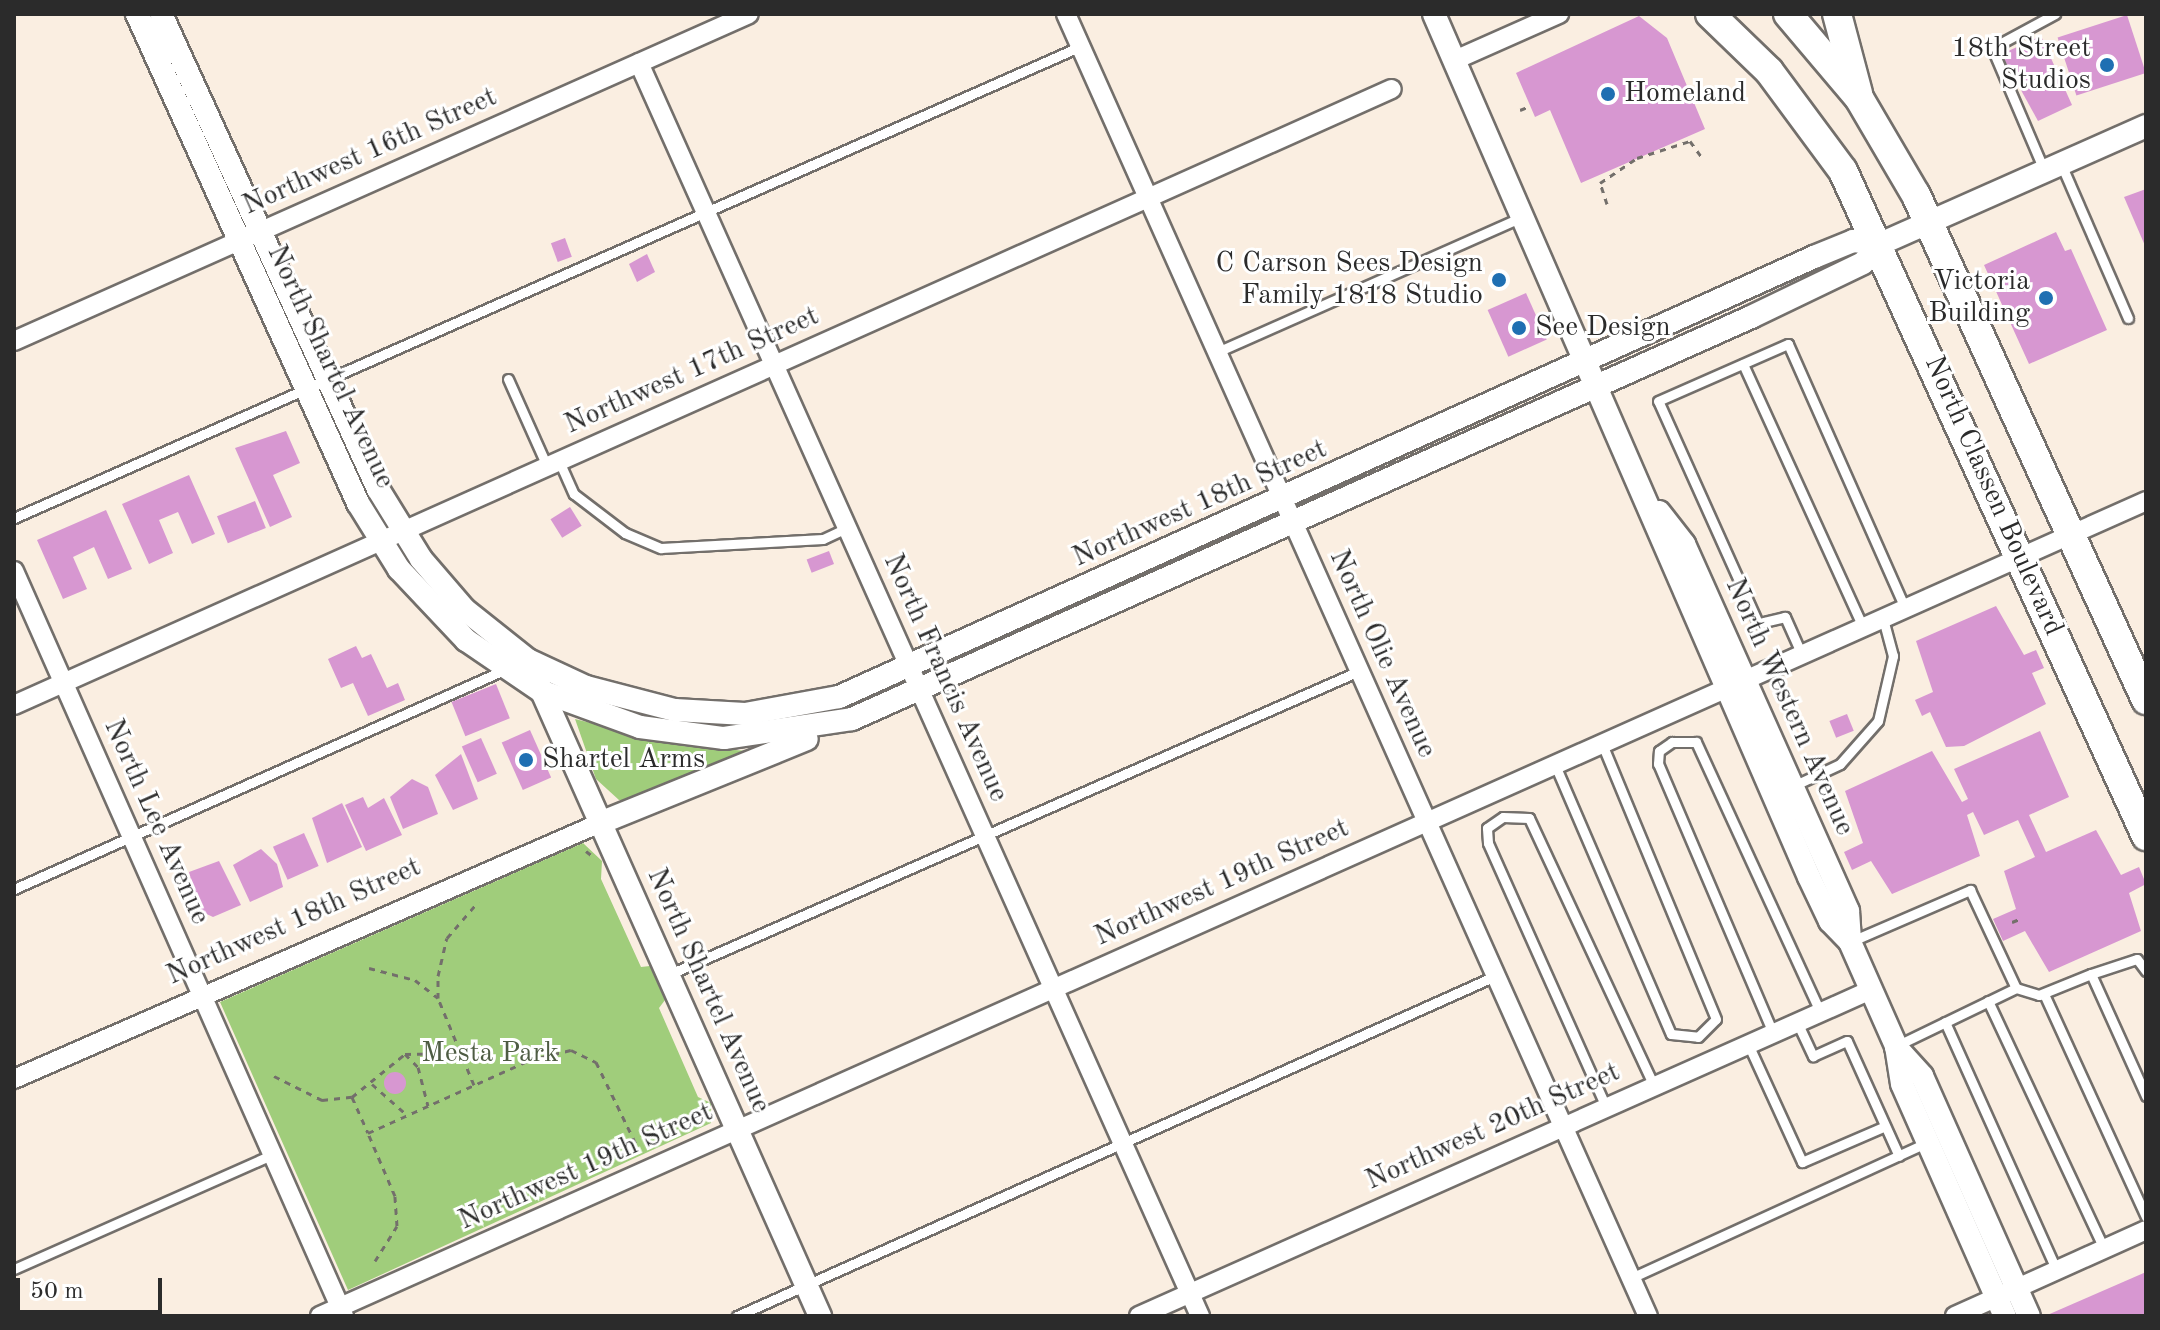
<!DOCTYPE html>
<style>
body{margin:0}
#map{position:relative;width:2160px;height:1330px;overflow:hidden;background:#faeee1;font-family:"Old Standard TT",serif}
div>[style]{position:absolute}
[style*='--x']{left:calc(var(--x)*1px);top:calc(var(--y)*1px);width:calc(var(--w)*1px);rotate:calc(var(--a)*1deg)}
.green>*{inset:0;background:#a0cd7b}
.building>*{inset:0;background:#d797d1;transform-origin:0 0}
.round{border-radius:50%}
.path>*{height:3px;margin-top:-1.5px;transform-origin:0;background:repeating-linear-gradient(90deg,#736f6b 0 6px,transparent 0 12px)}
.roads{filter:drop-shadow(2px 0 #736f6b) drop-shadow(-2px 0 #736f6b) drop-shadow(0 2px #736f6b) drop-shadow(0 -2px #736f6b)}
.service>*{height:9px;margin:-4.5px;padding:0 4.5px;transform-origin:4.5px;border-radius:4.5px;background:#fff}
.minor>*{height:18px;margin:-9px;padding:0 9px;transform-origin:9px;border-radius:9px;background:#fff}
.tertiary>*{height:22px;margin:-11px;padding:0 11px;transform-origin:11px;border-radius:11px;background:#fff}
.primary>*{height:28px;margin:-14px;padding:0 14px;transform-origin:14px;border-radius:14px;background:#fff}
.dots>*{width:22px;height:22px;translate:-50% -50%;box-sizing:border-box;border:4px solid #fff;border-radius:50%}
span{translate:-50% -50%;white-space:nowrap;text-align:center;line-height:1.15;-webkit-text-stroke:6px #fff;paint-order:stroke}
.poi-label{font-size:28px;color:#2b2b2b}
.right{translate:-100% -50%;text-align:right}
.left{translate:0 -50%;text-align:left}
.street-label{font-size:28px;color:#2b2b2b}
.park-label{font-size:28px;color:#4e5c43}
.frame{position:absolute;inset:0;border:16px solid #2b2b2b;pointer-events:none}
.scale{position:absolute;left:16px;top:1278px;width:146px;height:36px;box-sizing:border-box;border:4px solid #2b2b2b;border-top:0;padding-left:10px;font-size:24px;line-height:28px;white-space:nowrap;color:#2b2b2b;-webkit-text-stroke:6px #fff;paint-order:stroke}
</style>
<div id="map">
<div class="green">
<div style="clip-path:polygon(575px 719px,683px 746px,748px 751px,633px 801px,619px 800px,596px 779px)"></div>
<div style="clip-path:polygon(583px 843px,602px 861px,601px 879px,641px 967px,650px 966px,665px 1000px,659px 1008px,698px 1097px,711px 1103px,711px 1123px,348px 1290px,220px 1002px)"></div>
</div>
<div class="building">
<div style="left:2127px;top:15px;width:61px;height:73px;rotate:72deg"></div>
<div style="clip-path:polygon(1639px 16px,1667px 38px,1705px 129px,1581px 183px,1550px 110px,1535px 117px,1516px 73px)"></div>
<div style="clip-path:polygon(2041px 36px,2072px 105px,2038px 121px,2005px 61px,2006px 52px)"></div>
<div style="clip-path:polygon(2146px 189px,2146px 248px,2124px 197px)"></div>
<div style="clip-path:polygon(2056px 232px,2065px 251px,2071px 249px,2107px 330px,2029px 364px,1984px 265px)"></div>
<div style="left:565px;top:238px;width:20px;height:15px;rotate:70deg"></div>
<div style="clip-path:polygon(647px 254px,655px 272px,637px 282px,629px 264px)"></div>
<div style="left:1526px;top:293px;width:51px;height:42px;rotate:66deg"></div>
<div style="clip-path:polygon(286px 431px,300px 463px,273px 475px,292px 517px,270px 527px,235px 448px)"></div>
<div style="clip-path:polygon(189px 475px,215px 534px,192px 544px,178px 512px,159px 520px,173px 553px,149px 564px,122px 504px)"></div>
<div style="left:255px;top:501px;width:29px;height:41px;rotate:68deg"></div>
<div style="left:570px;top:507px;width:22px;height:23px;rotate:58deg"></div>
<div style="clip-path:polygon(106px 510px,132px 569px,108px 579px,94px 547px,73px 557px,87px 589px,63px 599px,37px 540px)"></div>
<div style="left:829px;top:551px;width:14px;height:24px;rotate:69deg"></div>
<div style="clip-path:polygon(1996px 606px,2024px 655px,2036px 650px,2044px 668px,2032px 673px,2046px 704px,1964px 746px,1946px 747px,1930px 712px,1922px 716px,1915px 700px,1933px 692px,1916px 641px)"></div>
<div style="clip-path:polygon(356px 646px,362px 658px,371px 654px,387px 688px,398px 683px,405px 700px,368px 716px,353px 683px,341px 688px,328px 659px)"></div>
<div style="left:496px;top:684px;width:37px;height:48px;rotate:68deg"></div>
<div style="left:1847px;top:714px;width:18px;height:19px;rotate:68deg"></div>
<div style="left:530px;top:730px;width:52px;height:31px;rotate:66deg"></div>
<div style="clip-path:polygon(2040px 731px,2069px 797px,2029px 815px,2046px 852px,2096px 830px,2121px 875px,2139px 867px,2146px 884px,2129px 893px,2141px 931px,2049px 972px,2025px 931px,2003px 941px,1993px 919px,2016px 909px,2004px 871px,2035px 857px,2018px 820px,1984px 835px,1973px 812px,1967px 815px,1980px 856px,1892px 894px,1871px 861px,1852px 870px,1844px 852px,1863px 843px,1845px 791px,1932px 751px,1962px 802px,1968px 799px,1954px 769px)"></div>
<div style="left:481px;top:738px;width:39px;height:21px;rotate:66deg"></div>
<div style="clip-path:polygon(461px 754px,478px 799px,453px 810px,435px 775px)"></div>
<div style="clip-path:polygon(412px 779px,428px 787px,438px 814px,403px 829px,390px 797px)"></div>
<div style="clip-path:polygon(363px 797px,368px 808px,384px 798px,402px 835px,366px 851px,345px 805px)"></div>
<div style="clip-path:polygon(342px 803px,362px 847px,327px 863px,312px 818px)"></div>
<div style="left:304px;top:833px;width:36px;height:34px;rotate:66deg"></div>
<div style="clip-path:polygon(261px 849px,277px 864px,283px 887px,250px 902px,233px 865px)"></div>
<div style="clip-path:polygon(219px 861px,241px 905px,213px 917px,198px 910px,189px 872px)"></div>
<div class="round" style="left:384px;top:1072px;width:22px;height:22px"></div>
<div style="clip-path:polygon(2146px 1272px,2146px 1316px,2045px 1316px)"></div>
</div>
<div class="path">
<div style="--x:1520;--y:110;--w:11;--a:-22"></div>
<div style="--x:1607;--y:204;--w:22;--a:-108"></div>
<div style="--x:1600;--y:183;--w:45;--a:-34"></div>
<div style="--x:1637;--y:158;--w:56;--a:-17.8"></div>
<div style="--x:1690;--y:141;--w:19;--a:54"></div>
<div style="--x:586;--y:851;--w:11;--a:38"></div>
<div style="--x:2012;--y:922;--w:9;--a:-21"></div>
<div style="--x:369;--y:968;--w:48;--a:14.6"></div>
<div style="--x:415;--y:980;--w:29;--a:38"></div>
<div style="--x:405;--y:1054;--w:56;--a:-1"></div>
<div style="--x:274;--y:1076;--w:54;--a:26.6"></div>
<div style="--x:322;--y:1100;--w:30;--a:-6"></div>
<div style="--x:352;--y:1097;--w:39;--a:66"></div>
<div style="--x:372;--y:1084;--w:47;--a:41.5"></div>
<div style="--x:474;--y:1085;--w:94;--a:-112.5"></div>
<div style="--x:438;--y:998;--w:22;--a:-90"></div>
<div style="--x:438;--y:976;--w:39;--a:-77"></div>
<div style="--x:447;--y:938;--w:48;--a:-49.3"></div>
<div style="--x:352;--y:1097;--w:68;--a:-39.1"></div>
<div style="--x:405;--y:1054;--w:18;--a:45"></div>
<div style="--x:418;--y:1067;--w:40;--a:75.6"></div>
<div style="--x:375;--y:1261;--w:41;--a:-57.8"></div>
<div style="--x:397;--y:1226;--w:30;--a:-94"></div>
<div style="--x:395;--y:1196;--w:69;--a:-113.2"></div>
<div style="--x:368;--y:1133;--w:178;--a:-24.3"></div>
<div style="--x:530;--y:1060;--w:42;--a:-13.7"></div>
<div style="--x:571;--y:1050;--w:28;--a:26"></div>
<div style="--x:596;--y:1062;--w:91;--a:64"></div>
</div>
<div class="roads">
<div class="service">
<div style="--x:2061;--y:164;--w:168;--a:66.5"></div>
<div style="--x:2044;--y:170;--w:133;--a:-113.1"></div>
<div style="--x:1992;--y:48;--w:72;--a:-28.4"></div>
<div style="--x:1217;--y:352;--w:333;--a:-23.9"></div>
<div style="--x:1743;--y:364;--w:289;--a:65.5"></div>
<div style="--x:508;--y:379;--w:95;--a:65.9"></div>
<div style="--x:559;--y:461;--w:36;--a:66"></div>
<div style="--x:574;--y:494;--w:64;--a:37.4"></div>
<div style="--x:625;--y:533;--w:39;--a:23"></div>
<div style="--x:661;--y:548;--w:162;--a:-3.2"></div>
<div style="--x:823;--y:539;--w:26;--a:-25"></div>
<div style="--x:14;--y:518;--w:1167;--a:-23.86"></div>
<div style="--x:1802;--y:655;--w:42;--a:-114.1"></div>
<div style="--x:1785;--y:617;--w:28;--a:167"></div>
<div style="--x:1758;--y:623;--w:243;--a:-114.2"></div>
<div style="--x:1658;--y:401;--w:142;--a:-23.7"></div>
<div style="--x:1788;--y:344;--w:289;--a:66.1"></div>
<div style="--x:1555;--y:765;--w:293;--a:66.7"></div>
<div style="--x:1671;--y:1034;--w:27;--a:6"></div>
<div style="--x:1698;--y:1037;--w:25;--a:-45"></div>
<div style="--x:1716;--y:1019;--w:298;--a:-112.5"></div>
<div style="--x:1791;--y:787;--w:54;--a:-25.1"></div>
<div style="--x:1840;--y:764;--w:57;--a:-48.5"></div>
<div style="--x:1878;--y:721;--w:67;--a:-77"></div>
<div style="--x:1893;--y:656;--w:39;--a:-105"></div>
<div style="--x:14;--y:889;--w:539;--a:-24.09"></div>
<div style="--x:1852;--y:941;--w:129;--a:-23.4"></div>
<div style="--x:1970;--y:890;--w:108;--a:64.9"></div>
<div style="--x:670;--y:974;--w:753;--a:-23.74"></div>
<div style="--x:2091;--y:974;--w:48;--a:-18.1"></div>
<div style="--x:2137;--y:959;--w:15;--a:53"></div>
<div style="--x:2044;--y:994;--w:245;--a:65.4"></div>
<div style="--x:1988;--y:1001;--w:274;--a:64.9"></div>
<div style="--x:1797;--y:1022;--w:38;--a:65"></div>
<div style="--x:1813;--y:1056;--w:37;--a:-24"></div>
<div style="--x:1847;--y:1041;--w:126;--a:65.7"></div>
<div style="--x:1945;--y:1022;--w:273;--a:65.8"></div>
<div style="--x:1773;--y:1033;--w:293;--a:-113.1"></div>
<div style="--x:1658;--y:764;--w:13;--a:-86"></div>
<div style="--x:1659;--y:751;--w:16;--a:-35"></div>
<div style="--x:1672;--y:742;--w:24;--a:0"></div>
<div style="--x:1696;--y:742;--w:297;--a:65.3"></div>
<div style="--x:1748;--y:1044;--w:130;--a:65.4"></div>
<div style="--x:1802;--y:1162;--w:90;--a:-23.4"></div>
<div style="--x:1896;--y:1046;--w:133;--a:-25.8"></div>
<div style="--x:2016;--y:988;--w:24;--a:17"></div>
<div style="--x:2039;--y:995;--w:56;--a:-22"></div>
<div style="--x:2091;--y:974;--w:134;--a:65.7"></div>
<div style="--x:1606;--y:1107;--w:289;--a:-114.1"></div>
<div style="--x:1488;--y:843;--w:15;--a:-94"></div>
<div style="--x:1487;--y:828;--w:19;--a:-35"></div>
<div style="--x:1503;--y:817;--w:26;--a:2"></div>
<div style="--x:1529;--y:818;--w:296;--a:65"></div>
<div style="--x:14;--y:1269;--w:283;--a:-23.9"></div>
<div style="--x:1631;--y:1278;--w:324;--a:-24.6"></div>
<div style="--x:737;--y:1316;--w:831;--a:-24.16"></div>
</div>
<div class="minor">
<div style="--x:1066;--y:14;--w:1426;--a:65.92"></div>
<div style="--x:1455;--y:60;--w:114;--a:-23.9"></div>
<div style="--x:639;--y:63;--w:1373;--a:65.88"></div>
<div style="--x:14;--y:341;--w:804;--a:-23.98"></div>
<div style="--x:14;--y:571;--w:815;--a:66.11"></div>
<div style="--x:14;--y:705;--w:1509;--a:-24.09"></div>
<div style="--x:14;--y:1079;--w:639;--a:-23.6"></div>
<div style="--x:320;--y:1316;--w:2000;--a:-24.05"></div>
<div style="--x:1139;--y:1316;--w:801;--a:-24.01"></div>
<div style="--x:1955;--y:1316;--w:209;--a:-24.2"></div>
</div>
<div class="tertiary">
<div style="--x:137;--y:14;--w:537;--a:65.68"></div>
<div style="--x:358;--y:503;--w:78;--a:58.2"></div>
<div style="--x:399;--y:569;--w:98;--a:46.7"></div>
<div style="--x:466;--y:640;--w:91;--a:34.2"></div>
<div style="--x:541;--y:691;--w:105;--a:20"></div>
<div style="--x:640;--y:727;--w:85;--a:7.5"></div>
<div style="--x:724;--y:738;--w:129;--a:-8.4"></div>
<div style="--x:852;--y:719;--w:985;--a:-24.09"></div>
<div style="--x:1751;--y:317;--w:124;--a:-25.7"></div>
<div style="--x:1863;--y:263;--w:25;--a:-48"></div>
<div style="--x:1880;--y:244;--w:291;--a:-23.9"></div>
<div style="--x:161;--y:14;--w:522;--a:65.45"></div>
<div style="--x:378;--y:489;--w:82;--a:58.4"></div>
<div style="--x:421;--y:559;--w:66;--a:49.3"></div>
<div style="--x:464;--y:609;--w:82;--a:38.6"></div>
<div style="--x:528;--y:660;--w:64;--a:25"></div>
<div style="--x:586;--y:687;--w:92;--a:14.5"></div>
<div style="--x:675;--y:710;--w:70;--a:3.3"></div>
<div style="--x:745;--y:714;--w:96;--a:-10.3"></div>
<div style="--x:839;--y:697;--w:1070;--a:-24.29"></div>
<div style="--x:1814;--y:257;--w:42;--a:-22.3"></div>
<div style="--x:1853;--y:241;--w:27;--a:6"></div>
<div style="--x:1434;--y:14;--w:941;--a:66.51"></div>
<div style="--x:1809;--y:877;--w:49;--a:64.5"></div>
<div style="--x:1830;--y:921;--w:29;--a:46"></div>
<div style="--x:1659;--y:512;--w:41;--a:52"></div>
<div style="--x:1684;--y:544;--w:402;--a:65.9"></div>
<div style="--x:1848;--y:911;--w:31;--a:86"></div>
<div style="--x:1850;--y:942;--w:114;--a:66.1"></div>
<div style="--x:1896;--y:1046;--w:38;--a:81"></div>
<div style="--x:1902;--y:1084;--w:254;--a:66.1"></div>
<div style="--x:540;--y:687;--w:689;--a:66"></div>
<div style="--x:600;--y:823;--w:223;--a:-22.1"></div>
<div style="--x:1896;--y:1047;--w:39;--a:48"></div>
<div style="--x:1922;--y:1076;--w:263;--a:66"></div>
</div>
<div class="primary">
<div style="--x:1710;--y:14;--w:82;--a:44"></div>
<div style="--x:1769;--y:71;--w:124;--a:53.5"></div>
<div style="--x:1843;--y:171;--w:731;--a:65.5"></div>
<div style="--x:1788;--y:14;--w:110;--a:49.8"></div>
<div style="--x:1859;--y:98;--w:113;--a:59.6"></div>
<div style="--x:1916;--y:195;--w:555;--a:65.51"></div>
<div style="--x:1837;--y:14;--w:82;--a:75.1"></div>
</div>
</div>
<div class="dots">
<div style="left:2107px;top:65px;background:#1f6fb2"></div>
<div style="left:1608px;top:94px;background:#1f6fb2"></div>
<div style="left:1499px;top:280px;background:#1f6fb2"></div>
<div style="left:2046px;top:298px;background:#1f6fb2"></div>
<div style="left:1519px;top:328px;background:#1f6fb2"></div>
<div style="left:526px;top:760px;background:#1f6fb2"></div>
</div>
<div class="poi-label">
<span class="right" style="left:2091px;top:65px">18th Street<br>Studios</span>
<span class="left" style="left:1624px;top:94px">Homeland</span>
<span class="right" style="left:1483px;top:280px">C Carson Sees Design<br>Family 1818 Studio</span>
<span class="right" style="left:2030px;top:298px">Victoria<br>Building</span>
<span class="left" style="left:1535px;top:328px">See Design</span>
<span class="left" style="left:542px;top:760px">Shartel Arms</span>
</div>
<div class="street-label">
<span style="left:370px;top:152px;rotate:-24deg">Northwest 16th Street</span>
<span style="left:330px;top:367px;rotate:65deg">North Shartel Avenue</span>
<span style="left:692px;top:371px;rotate:-24deg">Northwest 17th Street</span>
<span style="left:1993px;top:496px;rotate:66deg">North Classen Boulevard</span>
<span style="left:1200px;top:504px;rotate:-24deg">Northwest 18th Street</span>
<span style="left:1382px;top:654px;rotate:66deg">North Olie Avenue</span>
<span style="left:945px;top:678px;rotate:66deg">North Francis Avenue</span>
<span style="left:1789px;top:707px;rotate:66deg">North Western Avenue</span>
<span style="left:156px;top:822px;rotate:66deg">North Lee Avenue</span>
<span style="left:1222px;top:883px;rotate:-24deg">Northwest 19th Street</span>
<span style="left:294px;top:922px;rotate:-24deg">Northwest 18th Street</span>
<span style="left:708px;top:991px;rotate:66deg">North Shartel Avenue</span>
<span style="left:1493px;top:1127px;rotate:-24deg">Northwest 20th Street</span>
<span style="left:586px;top:1167px;rotate:-24deg">Northwest 19th Street</span>
</div>
<div class="park-label">
<span style="left:490px;top:1054px">Mesta Park</span>
</div>
<div class="frame"></div>
<div class="scale">50 m</div>
</div>
